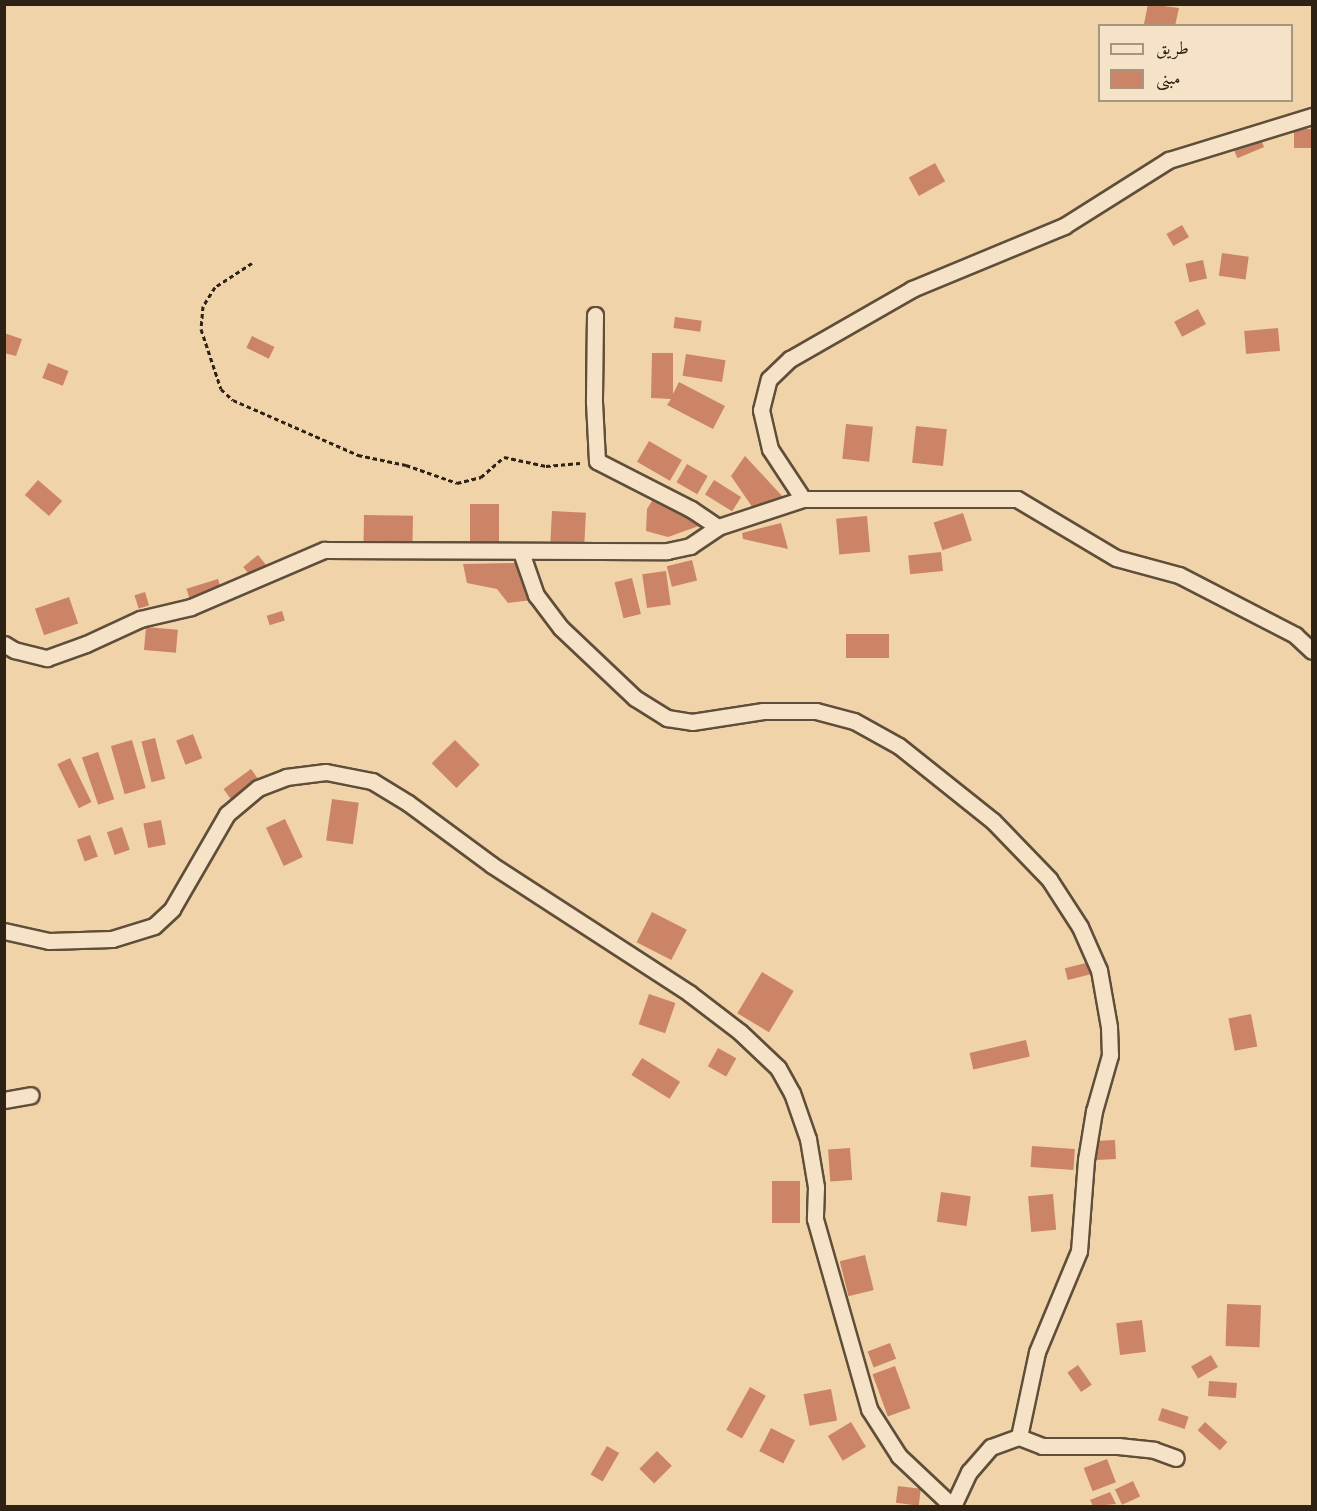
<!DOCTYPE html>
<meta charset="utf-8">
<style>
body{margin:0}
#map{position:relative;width:1317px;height:1511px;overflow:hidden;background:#f1d3a9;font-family:"IM FELL French Canon",Amiri,serif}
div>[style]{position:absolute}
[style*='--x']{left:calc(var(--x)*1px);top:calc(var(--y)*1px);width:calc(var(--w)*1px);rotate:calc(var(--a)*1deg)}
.building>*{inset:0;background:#cc8467;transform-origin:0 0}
.path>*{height:3px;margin-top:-1.5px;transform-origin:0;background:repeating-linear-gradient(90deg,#2e2214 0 4.5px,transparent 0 7.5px)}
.roads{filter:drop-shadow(2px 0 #5f4e39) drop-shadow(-2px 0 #5f4e39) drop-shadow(0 2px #5f4e39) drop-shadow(0 -2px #5f4e39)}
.street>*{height:15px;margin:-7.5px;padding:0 7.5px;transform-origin:7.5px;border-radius:7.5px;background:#f6e2c7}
span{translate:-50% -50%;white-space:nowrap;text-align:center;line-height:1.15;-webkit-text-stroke:4.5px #f6e2c7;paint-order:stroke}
.frame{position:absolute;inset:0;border:6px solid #2e2214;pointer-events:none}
.legend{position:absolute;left:1098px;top:24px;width:195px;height:78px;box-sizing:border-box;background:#f6e2c7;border:2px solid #a6957f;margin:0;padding:8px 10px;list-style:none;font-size:18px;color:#2e2214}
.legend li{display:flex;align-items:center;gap:12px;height:30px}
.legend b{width:30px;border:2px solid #a6957f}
</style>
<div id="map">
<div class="building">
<div style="clip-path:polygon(1148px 4px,1179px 8px,1175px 26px,1144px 24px)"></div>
<div style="left:1312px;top:129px;width:19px;height:18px;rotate:90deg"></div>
<div style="left:1259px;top:135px;width:13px;height:29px;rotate:67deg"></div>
<div style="left:935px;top:163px;width:21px;height:30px;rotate:61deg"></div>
<div style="left:1182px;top:225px;width:14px;height:18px;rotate:60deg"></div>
<div style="left:1222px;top:253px;width:27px;height:23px;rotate:8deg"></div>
<div style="left:1203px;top:260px;width:19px;height:18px;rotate:78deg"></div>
<div style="left:1198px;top:309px;width:17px;height:27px;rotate:62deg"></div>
<div style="left:675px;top:317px;width:27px;height:11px;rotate:8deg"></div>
<div style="left:1278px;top:328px;width:23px;height:34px;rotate:85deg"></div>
<div style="clip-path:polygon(4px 333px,22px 339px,16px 356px,4px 353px)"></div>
<div style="left:252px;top:336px;width:25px;height:13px;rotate:26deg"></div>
<div style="clip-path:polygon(652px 353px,673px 353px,673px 394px,679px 382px,725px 406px,713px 429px,667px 405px,671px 399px,651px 398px)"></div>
<div style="left:686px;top:354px;width:40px;height:22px;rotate:9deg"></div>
<div style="left:48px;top:363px;width:22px;height:16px;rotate:21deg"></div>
<div style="left:846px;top:424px;width:27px;height:35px;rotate:6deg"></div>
<div style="left:916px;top:426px;width:31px;height:37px;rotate:6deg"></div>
<div style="left:649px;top:441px;width:38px;height:24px;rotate:30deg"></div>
<div style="clip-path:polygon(745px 456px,783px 497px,757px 514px,731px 476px)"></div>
<div style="left:687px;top:464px;width:24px;height:21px;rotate:30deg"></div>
<div style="left:38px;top:480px;width:32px;height:20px;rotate:41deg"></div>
<div style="left:714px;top:480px;width:32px;height:17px;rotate:32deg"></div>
<div style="clip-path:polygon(657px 493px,710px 522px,668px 537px,646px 531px,647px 509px)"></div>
<div style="left:470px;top:504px;width:29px;height:40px"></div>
<div style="left:552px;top:511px;width:34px;height:40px;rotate:3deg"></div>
<div style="left:963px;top:513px;width:29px;height:31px;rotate:72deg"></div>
<div style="left:364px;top:515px;width:49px;height:29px;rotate:1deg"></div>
<div style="left:867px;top:516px;width:36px;height:31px;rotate:85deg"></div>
<div style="clip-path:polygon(781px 523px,788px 549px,743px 539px,742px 533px)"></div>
<div style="left:941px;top:552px;width:19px;height:33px;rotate:84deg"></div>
<div style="left:258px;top:555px;width:19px;height:19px;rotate:51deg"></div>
<div style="left:692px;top:560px;width:21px;height:26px;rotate:76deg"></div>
<div style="clip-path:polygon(515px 563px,532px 600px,508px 603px,497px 589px,467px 583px,463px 564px)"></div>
<div style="left:666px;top:571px;width:34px;height:24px;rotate:82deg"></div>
<div style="left:632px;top:578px;width:37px;height:18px;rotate:76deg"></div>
<div style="left:218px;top:579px;width:21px;height:33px;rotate:73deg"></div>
<div style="left:145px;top:592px;width:14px;height:11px;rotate:73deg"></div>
<div style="left:69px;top:597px;width:28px;height:36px;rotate:71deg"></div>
<div style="left:282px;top:611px;width:10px;height:16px;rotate:73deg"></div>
<div style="left:146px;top:627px;width:32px;height:23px;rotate:5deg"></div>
<div style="left:846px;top:634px;width:43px;height:24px"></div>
<div style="left:193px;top:734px;width:26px;height:18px;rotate:69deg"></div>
<div style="left:155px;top:738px;width:42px;height:14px;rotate:76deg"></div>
<div style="left:132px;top:740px;width:50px;height:22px;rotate:74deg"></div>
<div style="left:455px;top:740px;width:35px;height:33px;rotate:45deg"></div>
<div style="left:98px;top:752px;width:50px;height:17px;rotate:71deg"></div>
<div style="left:70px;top:758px;width:49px;height:14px;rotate:64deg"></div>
<div style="left:251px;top:769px;width:27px;height:34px;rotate:54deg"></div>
<div style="left:332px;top:799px;width:27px;height:42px;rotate:8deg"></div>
<div style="left:285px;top:819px;width:42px;height:21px;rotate:65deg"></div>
<div style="left:161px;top:820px;width:25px;height:18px;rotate:79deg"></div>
<div style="left:122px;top:827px;width:24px;height:16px;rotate:71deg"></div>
<div style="left:90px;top:835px;width:23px;height:14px;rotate:70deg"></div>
<div style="left:652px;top:912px;width:39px;height:34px;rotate:27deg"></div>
<div style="left:1090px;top:962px;width:12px;height:26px;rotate:76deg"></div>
<div style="left:762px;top:972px;width:37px;height:48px;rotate:31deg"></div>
<div style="left:649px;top:994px;width:28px;height:32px;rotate:19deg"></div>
<div style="left:1251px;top:1014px;width:33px;height:23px;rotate:79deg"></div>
<div style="left:1026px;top:1040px;width:17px;height:58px;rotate:77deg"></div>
<div style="left:718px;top:1048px;width:21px;height:21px;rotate:29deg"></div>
<div style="left:642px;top:1058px;width:45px;height:20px;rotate:32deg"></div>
<div style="left:1115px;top:1140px;width:19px;height:24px;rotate:87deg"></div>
<div style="left:1032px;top:1146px;width:43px;height:21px;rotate:4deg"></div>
<div style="left:850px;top:1148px;width:32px;height:22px;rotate:86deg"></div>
<div style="left:772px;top:1181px;width:28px;height:42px"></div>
<div style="left:941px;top:1192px;width:30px;height:30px;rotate:8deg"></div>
<div style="left:1053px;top:1194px;width:36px;height:25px;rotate:85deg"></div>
<div style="left:865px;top:1255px;width:36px;height:26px;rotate:76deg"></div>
<div style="left:1227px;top:1304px;width:34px;height:42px;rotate:2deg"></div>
<div style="left:1142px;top:1320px;width:32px;height:26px;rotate:83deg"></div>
<div style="left:890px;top:1343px;width:17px;height:24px;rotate:69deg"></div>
<div style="left:1211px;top:1355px;width:14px;height:23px;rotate:60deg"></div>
<div style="left:1078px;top:1365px;width:24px;height:13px;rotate:55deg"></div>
<div style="left:895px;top:1366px;width:45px;height:24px;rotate:70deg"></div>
<div style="left:1209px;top:1381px;width:28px;height:15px;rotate:4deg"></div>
<div style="left:750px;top:1387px;width:18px;height:49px;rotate:29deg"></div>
<div style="left:831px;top:1389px;width:32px;height:28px;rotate:79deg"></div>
<div style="left:1162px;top:1408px;width:28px;height:13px;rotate:18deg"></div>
<div style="left:851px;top:1422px;width:29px;height:27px;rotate:59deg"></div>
<div style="left:1205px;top:1422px;width:30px;height:11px;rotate:42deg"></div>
<div style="left:771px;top:1428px;width:27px;height:26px;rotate:27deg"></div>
<div style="left:607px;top:1446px;width:14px;height:33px;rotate:30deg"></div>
<div style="left:657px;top:1451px;width:21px;height:25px;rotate:45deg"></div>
<div style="left:1107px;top:1459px;width:25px;height:25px;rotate:69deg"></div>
<div style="left:1133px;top:1481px;width:17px;height:20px;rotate:65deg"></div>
<div style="left:898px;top:1486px;width:23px;height:17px;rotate:7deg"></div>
<div style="clip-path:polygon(1110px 1492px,1116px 1504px,1093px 1506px,1090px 1500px)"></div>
</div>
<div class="path">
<div style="--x:252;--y:263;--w:44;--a:147"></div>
<div style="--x:215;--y:287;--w:22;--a:122"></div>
<div style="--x:203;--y:306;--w:23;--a:95"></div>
<div style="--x:201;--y:329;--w:63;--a:71.6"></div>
<div style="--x:221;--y:389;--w:16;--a:43"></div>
<div style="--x:233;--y:400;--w:137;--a:23.7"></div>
<div style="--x:358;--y:455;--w:49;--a:11.8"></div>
<div style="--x:406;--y:465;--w:54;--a:19.4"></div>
<div style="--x:457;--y:483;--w:25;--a:-14"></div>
<div style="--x:481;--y:477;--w:30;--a:-41"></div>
<div style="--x:504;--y:457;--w:43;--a:12.1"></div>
<div style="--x:546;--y:466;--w:37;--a:-5"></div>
</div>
<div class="roads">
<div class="street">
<div style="--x:595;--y:315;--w:87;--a:90.7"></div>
<div style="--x:594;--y:402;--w:59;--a:87.1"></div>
<div style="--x:597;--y:461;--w:106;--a:27.1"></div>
<div style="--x:691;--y:509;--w:32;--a:34"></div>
<div style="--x:803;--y:499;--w:60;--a:-123.4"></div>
<div style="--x:770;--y:449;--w:40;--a:-103"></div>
<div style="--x:761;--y:410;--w:32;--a:-76"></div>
<div style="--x:769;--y:379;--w:29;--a:-44"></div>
<div style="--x:790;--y:359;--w:141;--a:-29.8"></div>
<div style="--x:912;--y:289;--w:165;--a:-22.5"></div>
<div style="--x:1064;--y:226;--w:124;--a:-32.2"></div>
<div style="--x:1169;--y:160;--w:150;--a:-17.1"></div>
<div style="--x:521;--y:552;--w:46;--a:70.8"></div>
<div style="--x:536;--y:595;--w:41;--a:52.9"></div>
<div style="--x:561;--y:628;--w:102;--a:43.4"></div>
<div style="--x:635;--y:698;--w:38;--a:32"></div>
<div style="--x:667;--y:718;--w:25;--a:9"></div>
<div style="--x:692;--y:722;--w:72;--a:-8.8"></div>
<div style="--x:763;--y:711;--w:53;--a:0"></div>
<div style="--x:816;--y:711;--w:39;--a:15"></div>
<div style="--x:854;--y:721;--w:51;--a:29.1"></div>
<div style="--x:899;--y:746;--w:120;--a:38.6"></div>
<div style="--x:993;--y:821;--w:81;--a:46"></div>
<div style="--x:1049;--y:879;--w:57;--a:57.1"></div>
<div style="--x:1080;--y:927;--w:47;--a:66.2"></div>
<div style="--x:1099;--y:970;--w:58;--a:80"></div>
<div style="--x:1109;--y:1027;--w:28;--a:88"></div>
<div style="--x:1110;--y:1055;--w:58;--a:105.9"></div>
<div style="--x:1094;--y:1111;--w:50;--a:99.3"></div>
<div style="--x:1086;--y:1160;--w:91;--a:94.4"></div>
<div style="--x:1079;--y:1251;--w:109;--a:112.6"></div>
<div style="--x:1037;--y:1352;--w:87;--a:102"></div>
<div style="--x:1019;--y:1437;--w:25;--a:21"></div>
<div style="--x:1042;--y:1446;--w:76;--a:0"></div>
<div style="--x:1118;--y:1446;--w:36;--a:6"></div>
<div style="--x:1154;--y:1450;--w:23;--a:20"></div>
<div style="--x:4;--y:644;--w:12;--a:31"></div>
<div style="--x:14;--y:650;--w:34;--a:14"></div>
<div style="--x:47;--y:658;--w:41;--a:-19.7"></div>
<div style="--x:86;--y:644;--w:60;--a:-24.8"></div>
<div style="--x:140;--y:619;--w:52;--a:-13.2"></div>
<div style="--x:191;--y:607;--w:145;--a:-23.2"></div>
<div style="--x:324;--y:550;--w:343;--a:0.2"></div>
<div style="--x:667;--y:551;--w:24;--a:-12"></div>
<div style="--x:690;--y:546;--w:34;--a:-34"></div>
<div style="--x:718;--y:527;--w:89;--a:-18.2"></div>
<div style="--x:803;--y:499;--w:214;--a:0"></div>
<div style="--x:1017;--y:499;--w:115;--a:30.8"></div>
<div style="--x:1116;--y:558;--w:65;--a:15.1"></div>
<div style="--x:1179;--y:575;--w:131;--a:27.3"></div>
<div style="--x:1295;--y:635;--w:23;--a:43"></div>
<div style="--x:4;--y:931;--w:46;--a:12.5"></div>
<div style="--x:49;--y:941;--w:63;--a:-1.8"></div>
<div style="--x:112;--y:939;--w:44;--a:-17.2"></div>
<div style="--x:154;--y:926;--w:25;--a:-43"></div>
<div style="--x:172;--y:909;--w:110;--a:-59.9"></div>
<div style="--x:227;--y:814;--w:40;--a:-40"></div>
<div style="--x:258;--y:788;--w:30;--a:-21"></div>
<div style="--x:286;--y:777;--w:40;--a:-7.1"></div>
<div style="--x:326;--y:772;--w:47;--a:11.1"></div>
<div style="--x:372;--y:781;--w:42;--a:31.4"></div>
<div style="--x:408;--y:803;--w:104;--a:36.4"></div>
<div style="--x:492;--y:865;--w:235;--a:33"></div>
<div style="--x:689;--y:993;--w:64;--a:37.4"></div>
<div style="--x:740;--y:1032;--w:52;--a:43.5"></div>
<div style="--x:778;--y:1068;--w:29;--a:61"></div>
<div style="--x:792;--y:1093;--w:49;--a:70.8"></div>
<div style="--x:808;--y:1139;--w:49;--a:80.5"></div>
<div style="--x:816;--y:1187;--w:32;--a:92"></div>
<div style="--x:815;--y:1219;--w:198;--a:74.1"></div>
<div style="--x:869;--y:1409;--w:56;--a:57.4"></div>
<div style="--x:899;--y:1456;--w:73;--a:43.3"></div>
<div style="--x:4;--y:1100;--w:27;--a:-10"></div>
<div style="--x:953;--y:1506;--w:38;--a:-65"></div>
<div style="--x:969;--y:1472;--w:33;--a:-49"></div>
<div style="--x:991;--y:1447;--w:30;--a:-20"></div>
</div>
</div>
<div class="frame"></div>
<ul class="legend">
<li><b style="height:8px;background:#f6e2c7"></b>طريق</li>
<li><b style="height:16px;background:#cc8467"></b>مبنى</li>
</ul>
</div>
